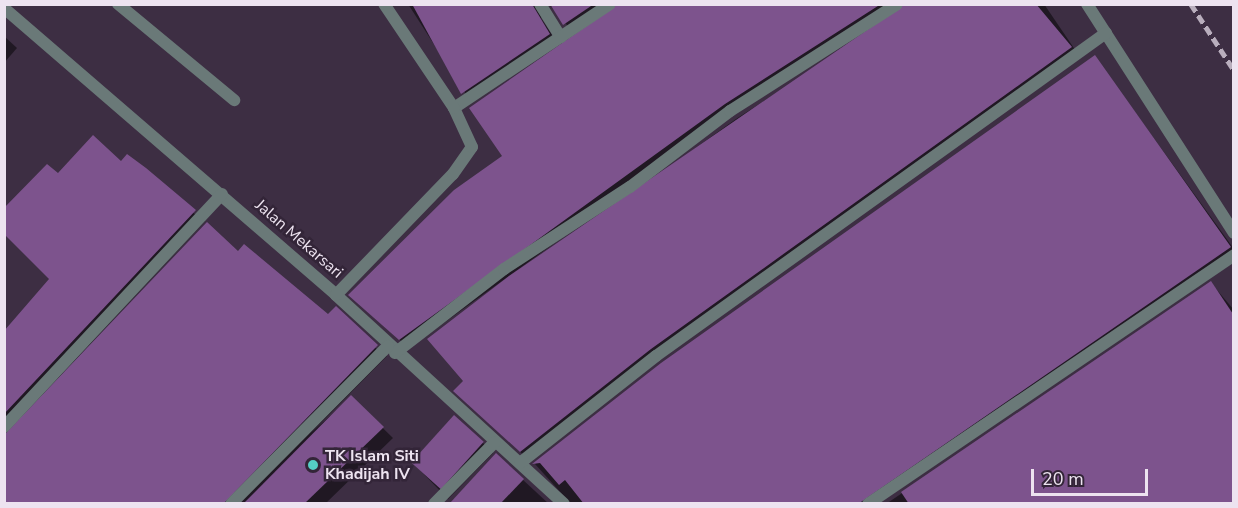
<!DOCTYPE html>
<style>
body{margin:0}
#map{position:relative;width:1238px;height:508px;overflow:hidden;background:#3d2e43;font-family:"Nunito Sans",sans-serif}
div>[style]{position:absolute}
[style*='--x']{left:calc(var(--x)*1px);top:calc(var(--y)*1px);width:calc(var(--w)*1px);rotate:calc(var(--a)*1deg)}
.shadow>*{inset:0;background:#0007}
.building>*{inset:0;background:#7d538d;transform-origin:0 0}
.service>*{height:12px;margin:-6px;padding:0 6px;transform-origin:6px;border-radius:6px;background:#6a7978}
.minor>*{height:12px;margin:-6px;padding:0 6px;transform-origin:6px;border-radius:6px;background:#6a7978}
.rail>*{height:4.5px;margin-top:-2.25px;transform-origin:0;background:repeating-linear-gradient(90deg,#b9aebd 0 9px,transparent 0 13.5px)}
.dots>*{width:16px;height:16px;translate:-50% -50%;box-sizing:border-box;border:3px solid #332538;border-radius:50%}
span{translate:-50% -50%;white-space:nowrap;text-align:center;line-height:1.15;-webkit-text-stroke:5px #332538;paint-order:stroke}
.street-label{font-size:16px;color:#ede3f0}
.poi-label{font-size:16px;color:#ede3f0;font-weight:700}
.left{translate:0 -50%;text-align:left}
.frame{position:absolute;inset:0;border:6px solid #ede3f0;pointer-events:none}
.scale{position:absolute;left:1031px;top:469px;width:117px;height:27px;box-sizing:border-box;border:3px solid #ede3f0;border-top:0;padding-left:8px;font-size:18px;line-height:21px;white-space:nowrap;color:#ede3f0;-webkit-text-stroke:4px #332538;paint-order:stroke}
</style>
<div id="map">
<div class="shadow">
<div style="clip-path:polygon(408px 4px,904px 4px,735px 113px,409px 348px,359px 304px,504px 156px,582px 31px,573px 33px,553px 7px,545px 5px,541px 18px,558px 44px,471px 102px)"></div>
<div style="clip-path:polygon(904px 4px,1044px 4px,1080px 57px,660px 358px,530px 461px,464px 400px,465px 381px,429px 339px,736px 119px,903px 12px)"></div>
<div style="clip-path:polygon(4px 36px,17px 48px,4px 63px)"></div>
<div style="clip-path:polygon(1095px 57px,1234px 249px,1234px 262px,878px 504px,571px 504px,535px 464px,662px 364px)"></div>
<div style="clip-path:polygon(121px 163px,205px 221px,8px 432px,238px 253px,387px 356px,311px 433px,351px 397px,393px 438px,325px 504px,4px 504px,4px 333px,51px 279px,59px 175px)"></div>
<div style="clip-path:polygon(1211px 283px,1234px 310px,1234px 504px,886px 504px)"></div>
<div style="clip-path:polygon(483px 443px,493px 453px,448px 499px,412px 462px)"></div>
<div style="clip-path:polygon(496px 455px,549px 504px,449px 504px)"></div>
</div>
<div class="building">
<div style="clip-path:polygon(412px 4px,532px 4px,550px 34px,461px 94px)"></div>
<div style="clip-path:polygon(550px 4px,594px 4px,563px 25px)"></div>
<div style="clip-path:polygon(618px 4px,881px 4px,725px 104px,399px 340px,348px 295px,454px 190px,502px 156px,469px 108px)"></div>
<div style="clip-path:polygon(905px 4px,1036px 4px,1072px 47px,651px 349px,520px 452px,453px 391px,463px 381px,427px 339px,509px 276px)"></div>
<div style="clip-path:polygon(1095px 55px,1231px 247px,858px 504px,584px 504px,565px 480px,559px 485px,540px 463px,532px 464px,661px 363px)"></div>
<div style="clip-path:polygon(93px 135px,121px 161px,127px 154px,146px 168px,196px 210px,4px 414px,4px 331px,49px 279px,4px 234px,4px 208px,47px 164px,58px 173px)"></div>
<div style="clip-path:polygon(207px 222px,238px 251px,244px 244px,328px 314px,336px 306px,378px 345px,223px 504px,4px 504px,4px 435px)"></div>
<div style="clip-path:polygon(1211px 281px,1233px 314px,1233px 504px,909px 504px,901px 492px)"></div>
<div style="clip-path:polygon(351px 395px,384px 427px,304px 504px,243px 504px)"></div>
<div style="left:454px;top:415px;width:40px;height:64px;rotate:42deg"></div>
<div style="clip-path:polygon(496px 453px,524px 479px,500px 504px,449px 504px)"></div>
</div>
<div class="service">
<div style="--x:118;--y:4;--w:151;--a:39.6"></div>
</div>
<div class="minor">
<div style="--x:540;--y:4;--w:39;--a:58"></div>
<div style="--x:1087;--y:4;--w:272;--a:57.3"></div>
<div style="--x:4;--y:8;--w:439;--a:40.8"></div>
<div style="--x:336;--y:295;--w:309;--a:42.5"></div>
<div style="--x:454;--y:108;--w:187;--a:-33.7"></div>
<div style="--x:336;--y:295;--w:168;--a:-46"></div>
<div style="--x:453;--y:174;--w:33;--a:-55"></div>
<div style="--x:472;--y:147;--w:43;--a:-114.8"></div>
<div style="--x:454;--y:108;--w:125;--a:-123.9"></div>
<div style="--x:395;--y:353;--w:138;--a:-37.6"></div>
<div style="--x:504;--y:269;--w:150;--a:-33.1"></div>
<div style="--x:630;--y:187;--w:126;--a:-37.2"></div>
<div style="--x:730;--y:111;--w:198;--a:-32.6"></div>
<div style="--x:4;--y:427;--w:319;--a:-46.9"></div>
<div style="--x:520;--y:463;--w:173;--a:-38.2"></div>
<div style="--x:656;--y:356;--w:554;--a:-35.67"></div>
<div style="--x:231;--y:504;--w:223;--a:-45.2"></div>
<div style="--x:434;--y:504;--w:87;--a:-45.5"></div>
<div style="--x:868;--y:504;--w:443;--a:-34.2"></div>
</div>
<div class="rail">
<div style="--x:1191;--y:4;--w:79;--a:56.9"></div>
</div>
<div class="dots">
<div style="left:313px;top:465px;background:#55cec5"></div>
</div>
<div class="street-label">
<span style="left:299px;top:239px;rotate:41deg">Jalan Mekarsari</span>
</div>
<div class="poi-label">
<span class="left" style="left:325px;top:465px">TK Islam Siti<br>Khadijah IV</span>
</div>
<div class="frame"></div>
<div class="scale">20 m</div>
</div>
